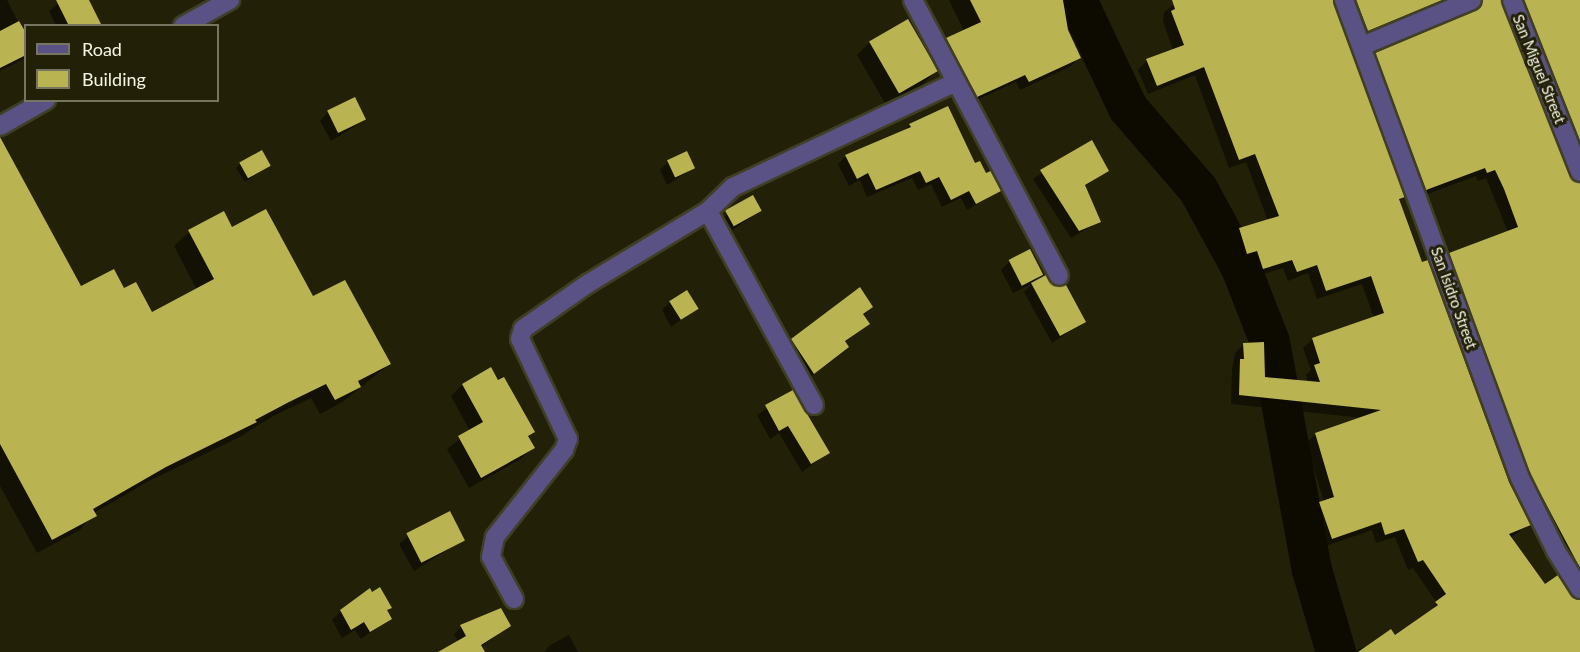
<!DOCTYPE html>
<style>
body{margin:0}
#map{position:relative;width:1580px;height:652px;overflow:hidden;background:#222107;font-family:Lato,sans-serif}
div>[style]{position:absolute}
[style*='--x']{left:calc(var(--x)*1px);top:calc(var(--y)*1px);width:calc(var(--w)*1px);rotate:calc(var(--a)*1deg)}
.shadow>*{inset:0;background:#0007;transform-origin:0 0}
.river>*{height:40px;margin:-20px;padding:0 20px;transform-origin:20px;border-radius:20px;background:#0d0a00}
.building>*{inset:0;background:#b9b352;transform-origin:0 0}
.roads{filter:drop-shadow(2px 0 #403f26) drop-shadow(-2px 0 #403f26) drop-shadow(0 2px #403f26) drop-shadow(0 -2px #403f26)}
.street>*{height:18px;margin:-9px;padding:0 9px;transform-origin:9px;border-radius:9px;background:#5a5284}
span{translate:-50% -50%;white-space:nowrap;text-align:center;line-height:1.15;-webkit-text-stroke:6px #222107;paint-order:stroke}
.street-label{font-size:15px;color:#f5f5e5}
.legend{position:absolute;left:24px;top:24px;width:195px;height:78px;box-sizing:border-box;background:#222107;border:2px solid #767660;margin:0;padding:8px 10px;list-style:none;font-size:18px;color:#f5f5e5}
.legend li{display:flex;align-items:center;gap:12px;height:30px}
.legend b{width:30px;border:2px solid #767660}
</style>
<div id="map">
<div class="shadow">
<div style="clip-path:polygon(0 0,7px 0,26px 37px,26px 58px,0 71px)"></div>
<div style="clip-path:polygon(62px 0,87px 0,100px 26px,56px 26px,49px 11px)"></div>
<div style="clip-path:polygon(949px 0,1062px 0,1067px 31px,1079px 57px,1071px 66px,1020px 90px,1016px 82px,968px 104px,939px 48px,964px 31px)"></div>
<div style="clip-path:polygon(1180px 0,1333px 0,1403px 197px,1398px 202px,1508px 483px,1529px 525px,1510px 538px,1545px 586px,1580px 601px,1580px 652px,1351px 652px,1395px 637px,1429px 614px,1437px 603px,1413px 568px,1408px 570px,1395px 537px,1376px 543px,1372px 530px,1323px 547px,1311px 513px,1324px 502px,1306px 443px,1316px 434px,1363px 418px,1231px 404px,1232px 370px,1235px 353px,1244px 344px,1264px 378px,1308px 383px,1306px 375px,1311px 370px,1303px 348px,1313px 339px,1374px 318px,1362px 284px,1317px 299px,1308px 273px,1288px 281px,1283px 268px,1254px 277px,1248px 260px,1238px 263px,1231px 239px,1240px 229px,1268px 221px,1246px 162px,1229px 168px,1195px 75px,1148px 94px,1138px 70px,1147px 60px,1173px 50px,1163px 21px,1164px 12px)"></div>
<div style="clip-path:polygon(1341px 0,1453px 0,1358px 40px)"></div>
<div style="clip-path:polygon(1469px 0,1495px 0,1569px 188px,1580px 185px,1580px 591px,1522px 483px,1441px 263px,1450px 254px,1508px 232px,1486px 178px,1478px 181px,1476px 176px,1417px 198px,1367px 63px,1376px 54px,1475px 11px)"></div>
<div style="clip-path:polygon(1524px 0,1580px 0,1580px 144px,1568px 149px,1514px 10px)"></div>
<div style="clip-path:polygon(909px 20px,936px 71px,923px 84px,886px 105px,857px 55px,870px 42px)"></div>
<div style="clip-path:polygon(328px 112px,365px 120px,331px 141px,320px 121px)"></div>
<div style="clip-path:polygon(910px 125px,974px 165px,999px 191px,967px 210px,961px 198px,942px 207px,931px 184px,918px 190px,912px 178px,867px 197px,860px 180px,849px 186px,838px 164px,846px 156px,903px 131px)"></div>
<div style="clip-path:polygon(1091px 142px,1107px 171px,1084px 187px,1099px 222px,1071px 238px,1033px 179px)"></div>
<div style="clip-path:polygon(5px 146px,81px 288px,123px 290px,152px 314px,197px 290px,174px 246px,189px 232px,231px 229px,389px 364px,344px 401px,320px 414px,311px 398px,273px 416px,240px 437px,149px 481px,94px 513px,80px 530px,37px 553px,0 486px,0 149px)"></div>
<div style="clip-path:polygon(668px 162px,694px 168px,667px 185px,660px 170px)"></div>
<div style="clip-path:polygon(240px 164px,269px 166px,245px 182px,236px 168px)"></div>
<div style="left:752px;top:197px;width:16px;height:35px;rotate:55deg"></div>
<div style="clip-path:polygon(1010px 261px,1042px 274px,1033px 283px,1084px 322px,1052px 343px,1024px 292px,1032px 284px,1013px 293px,1001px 270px)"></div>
<div style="clip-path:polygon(860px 290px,871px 307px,863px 316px,868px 324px,844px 343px,847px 347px,839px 355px,805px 381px,783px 348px)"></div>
<div style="clip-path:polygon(670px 302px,697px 308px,671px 327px,662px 310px)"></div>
<div style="clip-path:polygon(491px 369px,534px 431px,527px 438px,533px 448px,521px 459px,469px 488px,447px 449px,470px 431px,451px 396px,462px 385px)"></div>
<div style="clip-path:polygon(792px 392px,828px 453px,802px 472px,779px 433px,770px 439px,757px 415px)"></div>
<div style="clip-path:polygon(408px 536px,463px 540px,414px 571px,399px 544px)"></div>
<div style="clip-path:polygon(390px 607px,386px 611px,390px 618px,361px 639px,355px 630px,342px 638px,332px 620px,341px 611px)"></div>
<div style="clip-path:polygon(509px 626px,481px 647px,483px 652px,441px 652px,458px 642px,454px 634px,461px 627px)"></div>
<div style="clip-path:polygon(569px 635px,578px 652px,544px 652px,549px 646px)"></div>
</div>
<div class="river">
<div style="--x:1077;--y:0;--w:119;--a:64.7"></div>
<div style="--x:1128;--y:108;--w:107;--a:49.2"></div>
<div style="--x:1198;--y:189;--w:90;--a:61.4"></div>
<div style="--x:1241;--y:268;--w:79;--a:68.6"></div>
<div style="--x:1270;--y:342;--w:232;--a:79.6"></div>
<div style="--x:1312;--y:570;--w:85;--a:73.7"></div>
</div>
<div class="building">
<div style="clip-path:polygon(56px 0,89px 0,102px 26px,69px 26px)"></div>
<div style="clip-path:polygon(970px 0,1063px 0,1068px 30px,1081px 58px,1029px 82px,1025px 75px,977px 97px,946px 38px,981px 22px)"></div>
<div style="clip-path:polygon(1172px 0,1333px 0,1405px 197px,1399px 199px,1422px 262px,1428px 260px,1509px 482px,1531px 525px,1509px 534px,1545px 584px,1558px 575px,1571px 595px,1580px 600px,1580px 652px,1358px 652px,1391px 629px,1395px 635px,1438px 605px,1435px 602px,1446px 594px,1423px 560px,1418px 562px,1404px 529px,1385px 535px,1381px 522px,1332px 539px,1319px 502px,1334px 497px,1315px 433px,1381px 410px,1239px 395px,1240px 359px,1244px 359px,1243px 343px,1264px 342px,1265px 377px,1320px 382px,1314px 365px,1320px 363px,1312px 338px,1384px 313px,1371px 276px,1326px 291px,1317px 265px,1297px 272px,1292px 260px,1263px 269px,1257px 251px,1247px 254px,1239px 228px,1279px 216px,1255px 154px,1239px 160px,1204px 67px,1157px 86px,1146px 59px,1184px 45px,1171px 11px,1175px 9px)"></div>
<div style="clip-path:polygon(1356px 0,1443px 0,1368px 31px)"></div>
<div style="clip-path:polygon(1483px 0,1501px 0,1570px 176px,1580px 183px,1580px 568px,1530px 474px,1449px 253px,1518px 227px,1504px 189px,1495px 170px,1487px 173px,1485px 168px,1426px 190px,1375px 53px,1476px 10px)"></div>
<div style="clip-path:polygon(1524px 0,1580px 0,1580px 141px)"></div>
<div style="left:908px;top:19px;width:60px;height:45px;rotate:60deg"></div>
<div style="clip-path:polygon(19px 21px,26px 33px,26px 55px,0 68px,0 31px)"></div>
<div style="left:355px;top:97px;width:25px;height:31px;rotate:64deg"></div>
<div style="clip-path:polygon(948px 106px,975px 163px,980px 161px,986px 173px,991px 171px,1001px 191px,976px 204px,969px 191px,951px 200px,939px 177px,926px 183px,920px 171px,876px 190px,868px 173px,857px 179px,845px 155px,911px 127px,909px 124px)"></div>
<div style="clip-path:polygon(0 137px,81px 286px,114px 269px,124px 288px,136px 282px,152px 312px,214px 279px,188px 230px,224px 211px,232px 227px,266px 209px,313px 296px,345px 280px,391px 364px,358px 381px,361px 387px,335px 400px,326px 384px,289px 402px,255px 420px,257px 422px,166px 467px,93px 509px,97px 516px,52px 540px,0 444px)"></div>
<div style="clip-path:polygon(1092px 140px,1109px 171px,1085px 185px,1101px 222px,1079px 231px,1040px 170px)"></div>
<div style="left:262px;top:150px;width:18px;height:26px;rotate:61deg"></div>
<div style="left:687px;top:151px;width:19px;height:22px;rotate:65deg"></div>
<div style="left:753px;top:195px;width:18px;height:32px;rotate:61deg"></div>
<div style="left:1030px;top:249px;width:29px;height:24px;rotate:63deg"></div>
<div style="clip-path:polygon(1046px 275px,1054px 286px,1066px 285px,1086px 322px,1060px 336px,1031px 283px)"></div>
<div style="clip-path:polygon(860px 287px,873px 307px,863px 314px,870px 324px,845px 341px,849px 347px,814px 374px,791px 339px)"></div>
<div style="left:687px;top:290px;width:22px;height:21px;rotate:58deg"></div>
<div style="clip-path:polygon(491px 367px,498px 380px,504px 377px,535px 432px,528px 436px,535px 448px,481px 478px,458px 436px,483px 422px,462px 384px)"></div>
<div style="clip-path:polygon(793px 390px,830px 453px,811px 464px,788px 426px,779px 431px,765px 405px)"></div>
<div style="left:450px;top:511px;width:33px;height:49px;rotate:63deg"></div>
<div style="clip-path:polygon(380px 587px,392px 608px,387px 610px,392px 619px,370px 632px,364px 622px,351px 630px,340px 610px,370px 588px,372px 592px)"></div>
<div style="clip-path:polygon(501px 608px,511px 626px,481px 645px,485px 652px,438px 652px,466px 636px,460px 625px)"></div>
</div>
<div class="roads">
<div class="street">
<div style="--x:913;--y:0;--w:312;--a:62.1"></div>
<div style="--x:1344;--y:0;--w:509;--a:69.79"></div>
<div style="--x:1520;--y:478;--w:81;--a:63.7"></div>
<div style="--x:1556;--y:551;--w:45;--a:57.7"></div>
<div style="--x:1512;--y:0;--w:185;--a:68.4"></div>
<div style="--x:183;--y:26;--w:54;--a:-29"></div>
<div style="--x:1362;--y:46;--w:119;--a:-22.7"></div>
<div style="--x:0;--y:126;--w:53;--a:-29.5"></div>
<div style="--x:814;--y:405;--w:221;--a:-118.7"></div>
<div style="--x:708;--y:211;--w:35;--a:-44"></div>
<div style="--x:733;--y:187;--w:246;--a:-25.2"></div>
<div style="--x:514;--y:599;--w:48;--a:-118.7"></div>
<div style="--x:491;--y:557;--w:20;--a:-79"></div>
<div style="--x:495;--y:537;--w:111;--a:-51.6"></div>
<div style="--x:564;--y:450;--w:12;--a:-70"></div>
<div style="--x:568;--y:439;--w:111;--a:-115.6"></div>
<div style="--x:520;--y:339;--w:10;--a:-73"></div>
<div style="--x:523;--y:329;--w:80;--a:-34.9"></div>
<div style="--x:589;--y:283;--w:139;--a:-31.2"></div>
</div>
</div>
<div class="street-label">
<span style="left:1539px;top:69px;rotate:68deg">San Miguel Street</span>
<span style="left:1454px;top:298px;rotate:70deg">San Isidro Street</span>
</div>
<ul class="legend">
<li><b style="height:8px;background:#5a5284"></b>Road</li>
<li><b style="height:16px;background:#b9b352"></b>Building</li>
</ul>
</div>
